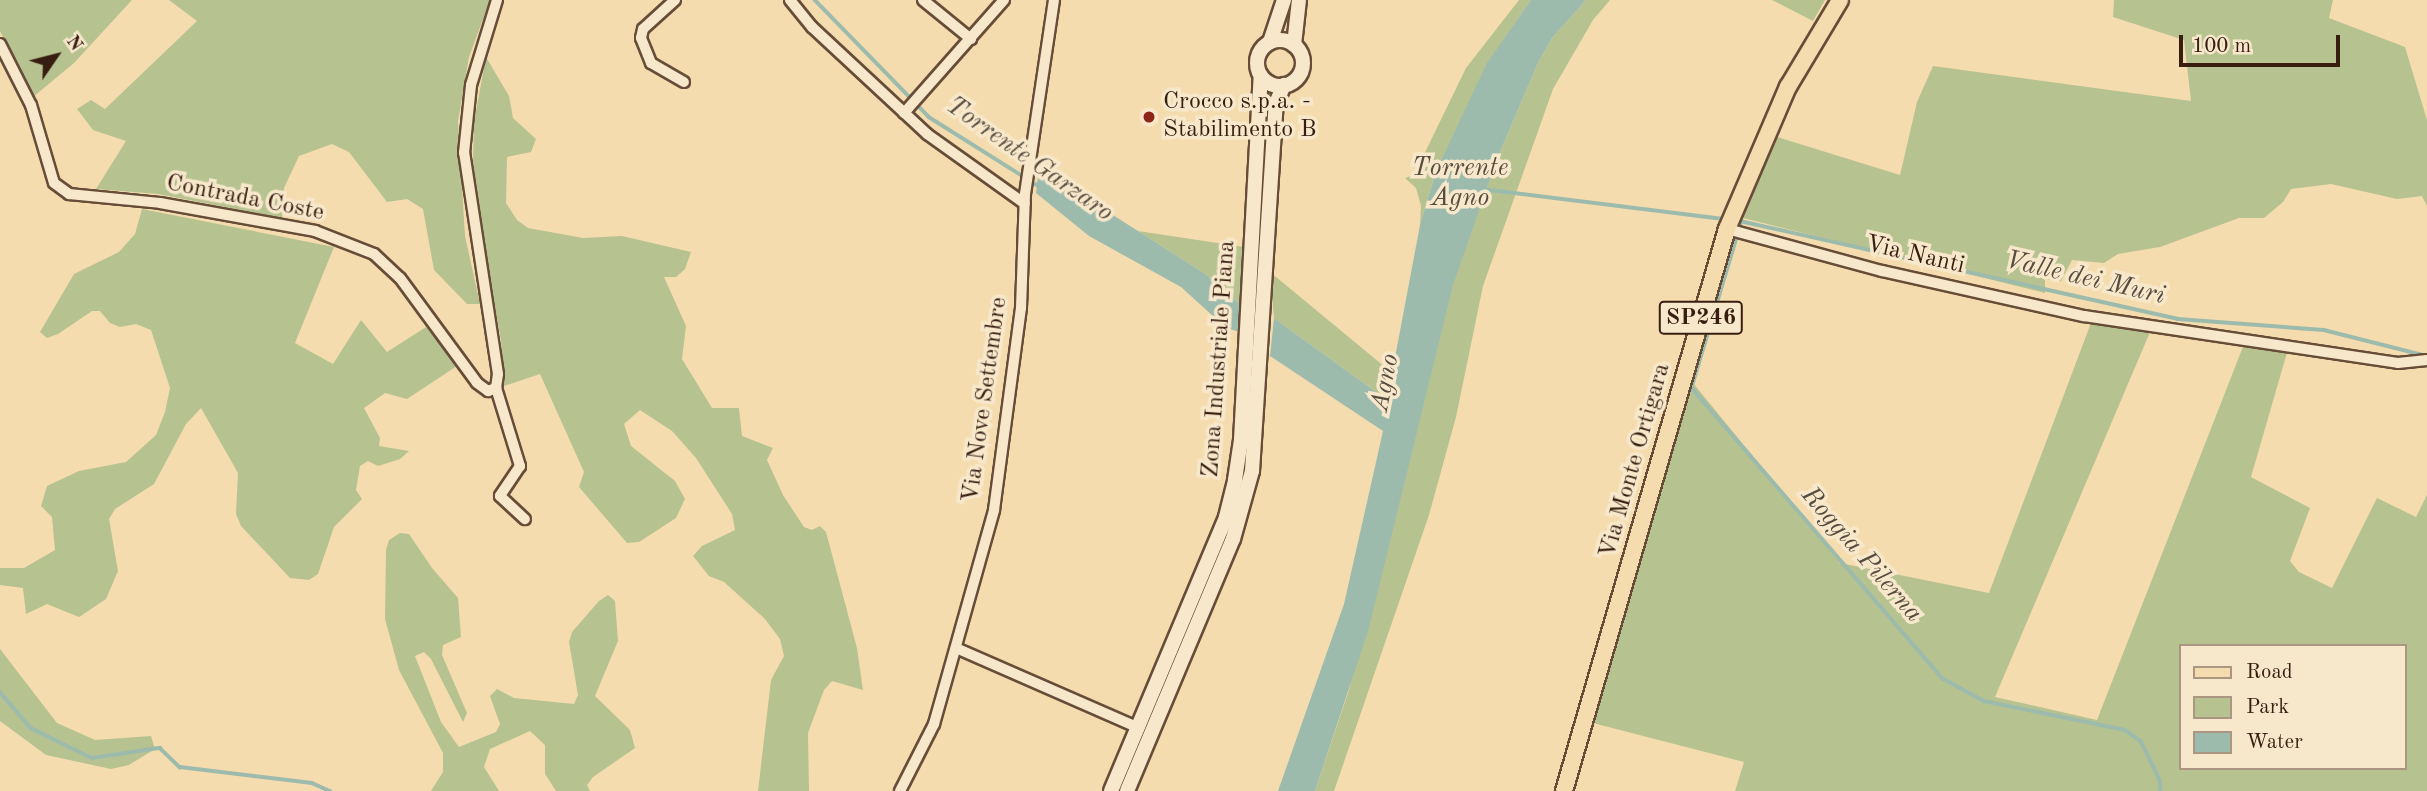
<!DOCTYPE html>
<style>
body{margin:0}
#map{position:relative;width:2427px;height:791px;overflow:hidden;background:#f5dcaf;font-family:"Old Standard TT",serif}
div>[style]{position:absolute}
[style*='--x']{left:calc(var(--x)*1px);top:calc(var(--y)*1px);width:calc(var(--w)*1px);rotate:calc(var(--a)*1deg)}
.green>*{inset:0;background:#b6c290}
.water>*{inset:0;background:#9cbbad}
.stream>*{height:3.5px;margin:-1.75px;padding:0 1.75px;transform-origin:1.75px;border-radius:1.75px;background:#9cbbad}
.roads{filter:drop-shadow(2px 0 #674d38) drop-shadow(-2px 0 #674d38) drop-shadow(0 2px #674d38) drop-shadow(0 -2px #674d38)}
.minor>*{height:10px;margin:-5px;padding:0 5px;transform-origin:5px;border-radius:5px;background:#f8e8cb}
.secondary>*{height:14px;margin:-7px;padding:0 7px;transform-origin:7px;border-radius:7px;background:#f8e8cb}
.secondary>.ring{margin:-7px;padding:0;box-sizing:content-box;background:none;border:14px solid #f8e8cb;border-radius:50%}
.primary>*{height:16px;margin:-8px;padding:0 8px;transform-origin:8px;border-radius:8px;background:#f5dcaf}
.dots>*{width:19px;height:19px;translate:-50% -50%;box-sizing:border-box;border:4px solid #f8e8cb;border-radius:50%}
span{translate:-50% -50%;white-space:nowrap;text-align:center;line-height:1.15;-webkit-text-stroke:7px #f8e8cb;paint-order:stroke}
.shield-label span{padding:2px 5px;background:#f8e8cb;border:2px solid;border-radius:5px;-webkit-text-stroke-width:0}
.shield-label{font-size:23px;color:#381d11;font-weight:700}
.poi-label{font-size:24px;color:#381d11}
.left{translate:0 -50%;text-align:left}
.street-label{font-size:24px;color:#381d11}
.water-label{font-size:26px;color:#564c40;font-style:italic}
.legend{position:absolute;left:2179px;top:644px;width:228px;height:126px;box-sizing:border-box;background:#f8e8cb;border:2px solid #ab9781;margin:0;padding:9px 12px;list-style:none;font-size:21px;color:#381d11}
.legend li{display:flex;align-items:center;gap:14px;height:35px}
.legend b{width:35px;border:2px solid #ab9781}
.north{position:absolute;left:21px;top:21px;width:70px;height:70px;-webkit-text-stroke:5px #f8e8cb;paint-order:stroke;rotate:55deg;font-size:19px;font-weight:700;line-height:28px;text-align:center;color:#381d11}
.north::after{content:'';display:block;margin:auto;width:24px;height:32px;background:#381d11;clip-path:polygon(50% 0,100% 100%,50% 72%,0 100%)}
.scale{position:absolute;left:2179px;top:35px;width:161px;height:32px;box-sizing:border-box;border:4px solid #381d11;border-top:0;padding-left:9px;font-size:21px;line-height:24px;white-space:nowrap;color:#381d11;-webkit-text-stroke:5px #f8e8cb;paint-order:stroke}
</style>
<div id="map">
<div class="green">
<div style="clip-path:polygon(0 0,132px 0,74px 63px,33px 97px,0 31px)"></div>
<div style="clip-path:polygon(169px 0,490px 0,469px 57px,458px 121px,465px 236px,480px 304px,467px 304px,434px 270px,423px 209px,407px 199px,387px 202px,349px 152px,332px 144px,299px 156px,284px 188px,282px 218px,158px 194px,96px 189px,126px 141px,93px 130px,77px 109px,91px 100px,105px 109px,197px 21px)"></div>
<div style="clip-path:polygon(1519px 0,1531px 0,1488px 63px,1436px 171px,1420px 225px,1421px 206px,1416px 188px,1405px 178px,1414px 175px,1466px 68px)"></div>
<div style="clip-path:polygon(1586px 0,1610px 0,1593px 20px,1553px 89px,1483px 286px,1456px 417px,1429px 515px,1334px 791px,1315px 791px,1349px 690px,1452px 285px,1497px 159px,1538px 63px,1552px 38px)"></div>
<div style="clip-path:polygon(1772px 0,1825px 0,1813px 21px)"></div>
<div style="clip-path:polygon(2114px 0,2333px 0,2329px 18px,2405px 47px,2427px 120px,2427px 206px,2422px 196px,2397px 199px,2331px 184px,2291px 189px,2283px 202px,2264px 218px,2239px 218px,2160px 247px,2118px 254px,2104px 263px,2072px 260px,2061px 281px,2045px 279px,2045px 293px,1739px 217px,1777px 137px,1900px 175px,1917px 102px,1933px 66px,2191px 101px,2184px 40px,2113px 17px)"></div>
<div style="clip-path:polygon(486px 57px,509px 96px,513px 118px,536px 139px,531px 152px,507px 157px,506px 203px,517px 220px,528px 228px,583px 238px,622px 236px,691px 252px,685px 269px,676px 277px,664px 277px,686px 326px,682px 359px,712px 408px,739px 408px,742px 436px,773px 448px,767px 460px,783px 495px,804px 527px,812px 530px,820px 526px,826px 532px,857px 648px,863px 690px,832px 681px,824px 690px,808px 733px,809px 791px,758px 791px,771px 680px,784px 656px,780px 639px,765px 619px,724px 582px,709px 576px,693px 556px,702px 546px,735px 530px,732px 514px,696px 458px,672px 431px,640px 410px,624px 424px,631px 446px,675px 481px,685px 499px,676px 518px,639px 542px,627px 543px,579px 487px,584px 472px,540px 374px,498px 388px,504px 378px,501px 340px,481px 233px,473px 162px,474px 122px)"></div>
<div style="clip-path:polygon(142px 209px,334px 247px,295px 343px,333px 364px,361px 320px,387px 352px,426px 327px,457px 366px,407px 399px,385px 393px,364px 408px,380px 438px,379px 446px,409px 451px,400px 459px,378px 466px,368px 461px,360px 466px,356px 490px,362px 499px,334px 527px,318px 574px,309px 580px,290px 578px,241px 526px,236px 514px,238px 473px,201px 408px,186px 424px,154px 484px,115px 509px,109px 519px,118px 571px,106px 599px,79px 617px,47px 604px,26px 614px,23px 588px,0 585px,0 568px,24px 568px,55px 550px,52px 517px,41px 506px,47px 486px,79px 471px,126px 462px,156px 435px,165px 412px,170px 388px,151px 330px,136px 324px,120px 327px,110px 323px,100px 311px,92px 311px,58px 334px,47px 338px,40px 332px,74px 274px,119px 252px,135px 234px)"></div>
<div style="clip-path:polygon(1138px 231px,1244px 247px,1241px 305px,1204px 273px)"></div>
<div style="clip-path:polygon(1270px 272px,1391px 372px,1387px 400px,1274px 318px)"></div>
<div style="clip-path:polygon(evenodd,2094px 315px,2153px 325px,1995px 697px,2097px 720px,2246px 339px,2272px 343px,2291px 339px,2251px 477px,2310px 508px,2290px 561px,2299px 572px,2332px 588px,2377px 498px,2416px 517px,2427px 495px,2427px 791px,1735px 791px,1744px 762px,1589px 722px,1685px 382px,1693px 383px,1840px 563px,1989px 593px,2094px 315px,2180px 646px,2404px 646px,2404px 768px,2180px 768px,2180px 646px)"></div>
<div style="clip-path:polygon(400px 533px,409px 534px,432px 568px,458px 598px,461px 637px,443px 645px,442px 655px,467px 713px,463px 722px,431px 659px,424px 652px,415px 656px,441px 722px,459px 747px,496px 732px,500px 724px,490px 696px,497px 689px,514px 698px,574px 704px,578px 695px,569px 642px,572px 632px,599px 601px,608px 595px,615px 601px,618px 641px,595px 696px,630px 730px,635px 748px,593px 777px,587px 785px,590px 791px,556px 791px,545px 774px,545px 745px,530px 731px,490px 749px,484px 767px,499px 791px,431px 791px,443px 772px,443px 753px,399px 670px,385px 619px,386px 550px,389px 540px)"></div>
<div style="clip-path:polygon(0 649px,57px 723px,95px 740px,151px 736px,155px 749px,129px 765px,111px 769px,46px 755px,0 721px)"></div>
</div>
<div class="water">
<div style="clip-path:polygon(1531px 0,1586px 0,1552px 38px,1538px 63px,1497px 159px,1453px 285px,1368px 631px,1315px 791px,1278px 791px,1344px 604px,1383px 431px,1270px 356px,1274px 318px,1387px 400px,1420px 225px,1436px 171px,1487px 63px)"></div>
<div style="clip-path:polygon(1039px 168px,1204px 273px,1241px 305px,1239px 332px,1225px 327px,1181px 287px,1089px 236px,1036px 193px)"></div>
</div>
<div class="stream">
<div style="--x:815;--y:0;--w:163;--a:45.7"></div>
<div style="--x:929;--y:117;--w:131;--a:32.2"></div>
<div style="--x:1482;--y:189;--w:243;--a:7.1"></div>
<div style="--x:1740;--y:221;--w:449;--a:12.6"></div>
<div style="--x:2178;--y:319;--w:146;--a:4.3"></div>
<div style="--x:2324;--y:330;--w:106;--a:14.2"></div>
<div style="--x:1742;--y:221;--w:174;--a:106.7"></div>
<div style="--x:1692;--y:388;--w:383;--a:49.2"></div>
<div style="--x:1942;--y:678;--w:48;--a:28.7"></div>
<div style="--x:1984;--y:701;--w:144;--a:11.6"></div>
<div style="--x:2125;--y:730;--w:19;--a:35"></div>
<div style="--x:2141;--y:741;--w:43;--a:64"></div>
<div style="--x:2160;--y:780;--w:11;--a:85"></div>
<div style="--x:0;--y:692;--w:48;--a:49.3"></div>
<div style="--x:31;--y:728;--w:68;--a:26.2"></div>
<div style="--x:92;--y:758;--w:69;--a:-8.4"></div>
<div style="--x:160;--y:748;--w:28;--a:44"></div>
<div style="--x:180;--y:767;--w:133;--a:6.9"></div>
<div style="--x:312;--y:783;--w:20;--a:24"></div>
</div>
<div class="roads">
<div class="minor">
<div style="--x:675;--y:0;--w:43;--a:137.8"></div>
<div style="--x:643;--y:29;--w:9;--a:103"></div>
<div style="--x:641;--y:38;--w:27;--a:68"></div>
<div style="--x:651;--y:63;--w:38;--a:30"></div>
<div style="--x:790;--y:0;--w:35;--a:51"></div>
<div style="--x:812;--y:27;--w:157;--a:42.9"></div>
<div style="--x:927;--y:134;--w:120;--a:35.5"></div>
<div style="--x:923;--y:0;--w:62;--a:39.1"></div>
<div style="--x:0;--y:44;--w:68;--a:63.1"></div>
<div style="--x:31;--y:105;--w:81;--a:73.6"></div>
<div style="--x:54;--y:183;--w:19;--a:36"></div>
<div style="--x:69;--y:194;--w:91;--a:5.6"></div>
<div style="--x:160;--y:203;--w:158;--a:10.2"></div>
<div style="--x:315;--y:231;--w:63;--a:21.3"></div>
<div style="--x:374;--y:254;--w:35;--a:43"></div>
<div style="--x:400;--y:278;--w:130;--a:53.7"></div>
<div style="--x:477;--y:383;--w:14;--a:36"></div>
<div style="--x:488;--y:391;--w:9;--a:-21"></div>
<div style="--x:496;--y:388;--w:14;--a:-82"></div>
<div style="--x:498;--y:374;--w:224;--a:-98.7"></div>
<div style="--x:464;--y:153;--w:68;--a:-84.1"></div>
<div style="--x:471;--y:85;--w:89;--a:-73"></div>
<div style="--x:904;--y:113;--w:151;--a:-48.5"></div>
<div style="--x:1727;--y:229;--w:161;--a:15.2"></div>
<div style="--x:1882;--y:271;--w:207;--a:12.6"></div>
<div style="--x:2084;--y:316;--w:317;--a:8.5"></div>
<div style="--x:2398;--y:363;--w:29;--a:-6"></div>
<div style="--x:496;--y:388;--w:82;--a:72.9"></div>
<div style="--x:520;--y:466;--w:36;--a:124"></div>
<div style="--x:500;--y:496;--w:34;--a:43"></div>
<div style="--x:956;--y:648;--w:200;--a:23.6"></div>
<div style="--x:900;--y:791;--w:75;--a:-63.1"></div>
<div style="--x:934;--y:724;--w:222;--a:-74.3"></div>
<div style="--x:994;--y:510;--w:204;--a:-82.4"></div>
<div style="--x:1021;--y:308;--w:114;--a:-88"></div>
<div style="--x:1025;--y:194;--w:196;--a:-81.5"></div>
</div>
<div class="secondary">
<div class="ring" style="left:1257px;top:40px;width:32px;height:32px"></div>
<div style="--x:1270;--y:42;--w:44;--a:-71.6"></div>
<div style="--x:1294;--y:45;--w:45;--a:-83.7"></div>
<div style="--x:1111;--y:791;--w:297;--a:-67.2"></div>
<div style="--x:1226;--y:517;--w:38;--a:-76"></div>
<div style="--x:1235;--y:480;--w:40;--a:-81.5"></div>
<div style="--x:1241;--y:440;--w:365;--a:-86.9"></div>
<div style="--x:1127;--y:791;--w:273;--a:-67.2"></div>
<div style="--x:1233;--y:539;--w:71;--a:-74.4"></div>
<div style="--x:1252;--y:471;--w:369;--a:-86.3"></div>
<div style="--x:1276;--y:103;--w:20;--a:-66"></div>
</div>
<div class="primary">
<div style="--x:1564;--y:791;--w:585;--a:-73.83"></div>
<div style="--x:1727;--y:229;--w:155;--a:-66.8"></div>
<div style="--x:1788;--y:87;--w:101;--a:-59.1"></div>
</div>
</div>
<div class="dots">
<div style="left:1149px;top:117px;background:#8f2418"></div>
</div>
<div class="shield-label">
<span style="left:1701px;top:318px">SP246</span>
</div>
<div class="poi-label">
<span class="left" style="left:1163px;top:117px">Crocco s.p.a. -<br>Stabilimento B</span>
</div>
<div class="street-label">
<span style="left:245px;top:199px;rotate:11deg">Contrada Coste</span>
<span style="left:1915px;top:256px;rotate:13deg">Via Nanti</span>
<span style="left:1220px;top:359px;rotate:-86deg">Zona Industriale Piana</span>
<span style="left:986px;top:400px;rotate:-82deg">Via Nove Settembre</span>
<span style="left:1636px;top:461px;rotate:-74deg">Via Monte Ortigara</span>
</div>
<div class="water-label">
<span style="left:1029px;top:160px;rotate:35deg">Torrente Garzaro</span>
<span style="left:1460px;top:184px">Torrente<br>Agno</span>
<span style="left:2085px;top:279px;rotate:13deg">Valle dei Muri</span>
<span style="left:1386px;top:383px;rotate:-79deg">Agno</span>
<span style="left:1861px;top:555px;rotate:49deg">Roggia Pilerna</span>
</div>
<ul class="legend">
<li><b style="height:9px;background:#f5dcaf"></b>Road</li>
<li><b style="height:19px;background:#b6c290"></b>Park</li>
<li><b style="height:19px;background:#9cbbad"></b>Water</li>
</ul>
<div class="north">N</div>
<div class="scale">100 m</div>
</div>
